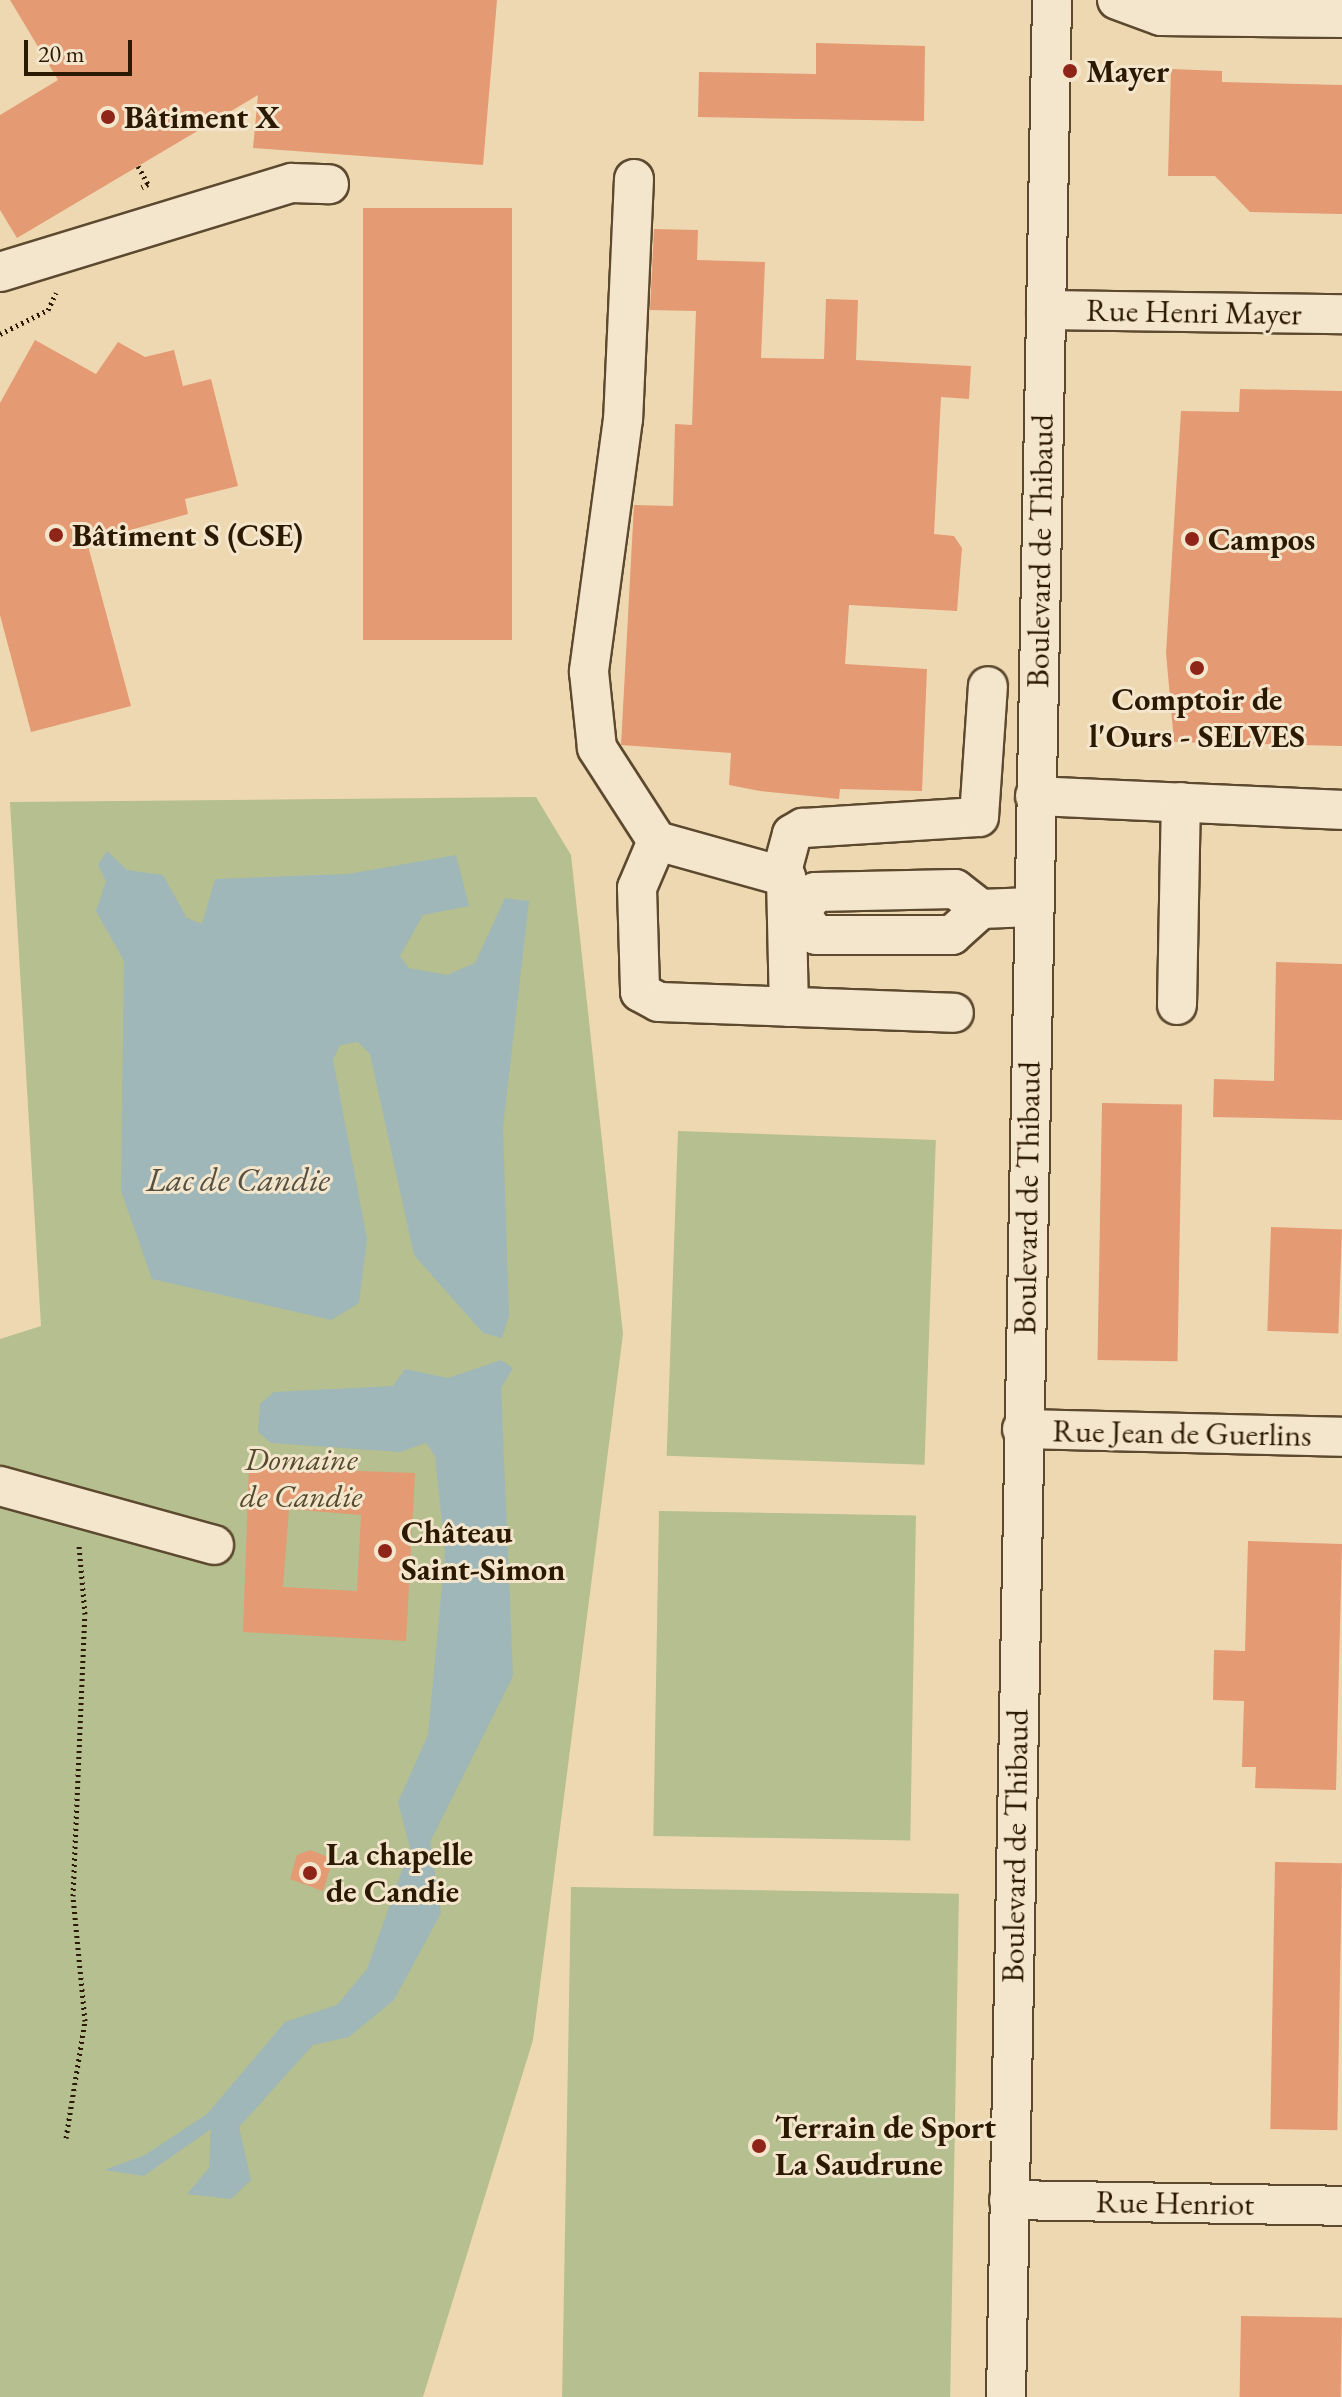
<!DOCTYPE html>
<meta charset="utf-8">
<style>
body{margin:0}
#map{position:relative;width:1342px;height:2397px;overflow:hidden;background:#eed8b2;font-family:"EB Garamond",serif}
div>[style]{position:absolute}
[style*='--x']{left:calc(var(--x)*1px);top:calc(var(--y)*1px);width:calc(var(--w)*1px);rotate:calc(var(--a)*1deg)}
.green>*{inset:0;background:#b5bf8f;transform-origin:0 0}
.water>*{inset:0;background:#9fb7b8}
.building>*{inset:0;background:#e49a73;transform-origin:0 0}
.path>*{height:5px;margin-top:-2.5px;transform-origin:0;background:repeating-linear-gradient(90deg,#2c1902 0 2px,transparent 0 6px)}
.roads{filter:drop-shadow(2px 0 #5c492e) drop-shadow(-2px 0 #5c492e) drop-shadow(0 2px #5c492e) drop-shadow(0 -2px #5c492e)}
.minor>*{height:38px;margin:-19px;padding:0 19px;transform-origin:19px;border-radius:19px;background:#f4e6cd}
.dots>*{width:22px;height:22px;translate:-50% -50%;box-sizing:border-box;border:4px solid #f4e6cd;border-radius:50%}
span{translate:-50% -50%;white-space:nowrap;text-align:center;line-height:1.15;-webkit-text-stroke:6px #f4e6cd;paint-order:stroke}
.poi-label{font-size:32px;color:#2c1902;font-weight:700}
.left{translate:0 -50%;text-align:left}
.street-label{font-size:32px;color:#2c1902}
.park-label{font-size:32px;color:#554b2c;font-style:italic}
.water-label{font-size:34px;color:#545042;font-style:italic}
.scale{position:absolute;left:24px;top:40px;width:108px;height:36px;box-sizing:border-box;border:4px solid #2c1902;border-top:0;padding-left:10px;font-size:24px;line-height:28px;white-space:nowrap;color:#2c1902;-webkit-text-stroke:6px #f4e6cd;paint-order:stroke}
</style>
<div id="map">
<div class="green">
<div style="clip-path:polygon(536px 797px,571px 855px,623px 1334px,533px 2040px,423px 2397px,0 2397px,0 1339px,41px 1326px,10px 802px)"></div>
<div style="left:678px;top:1131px;width:258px;height:325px;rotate:2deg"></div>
<div style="left:659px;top:1511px;width:257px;height:325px;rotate:1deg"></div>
<div style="left:571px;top:1887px;width:388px;height:510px;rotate:1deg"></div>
</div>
<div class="water">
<div style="clip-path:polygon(107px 851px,127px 870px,163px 875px,187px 918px,202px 924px,215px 879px,348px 874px,456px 855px,469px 906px,423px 915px,400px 956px,409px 968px,447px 975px,475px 963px,505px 898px,529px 901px,503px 1127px,509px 1316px,502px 1338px,483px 1333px,414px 1255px,370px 1054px,358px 1042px,340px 1045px,333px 1060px,367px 1239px,359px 1303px,331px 1320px,152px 1279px,121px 1191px,124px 961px,96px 911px,106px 881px,98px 865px)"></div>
<div style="clip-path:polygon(501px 1360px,513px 1368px,501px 1388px,513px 1676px,430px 1842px,441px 1913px,394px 2000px,349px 2037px,313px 2045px,239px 2127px,251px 2180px,231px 2199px,187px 2194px,209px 2168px,211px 2129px,144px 2176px,104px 2170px,145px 2155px,207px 2114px,285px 2022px,337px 2005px,367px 1969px,410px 1848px,398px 1802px,428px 1735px,445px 1553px,435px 1456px,426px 1443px,400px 1452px,271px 1443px,258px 1432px,260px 1404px,274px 1392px,393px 1386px,405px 1369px,448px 1378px)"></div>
</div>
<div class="building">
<div style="clip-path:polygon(10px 0,497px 0,483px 165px,253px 148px,258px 95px,17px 238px,0 210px,0 115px,58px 80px)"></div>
<div style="clip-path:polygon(816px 43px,925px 46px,924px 121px,698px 117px,699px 72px,816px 74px)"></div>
<div style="clip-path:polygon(1171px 69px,1222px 71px,1222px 82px,1342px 85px,1342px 214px,1250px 212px,1215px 176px,1168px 176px)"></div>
<div style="left:512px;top:208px;width:432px;height:149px;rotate:90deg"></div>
<div style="clip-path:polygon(654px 229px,698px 230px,697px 260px,765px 262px,761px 358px,824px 359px,826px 299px,858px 300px,856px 360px,971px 366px,969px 399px,941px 397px,934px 534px,954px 536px,962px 548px,957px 611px,849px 605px,845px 664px,927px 669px,922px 791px,840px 789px,839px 799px,760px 791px,729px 785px,731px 753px,621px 745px,634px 505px,673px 506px,675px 424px,692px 425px,696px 311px,650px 310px)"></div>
<div style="clip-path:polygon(35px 340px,96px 374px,118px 342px,145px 357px,174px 350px,183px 386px,211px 379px,238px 486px,185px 499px,188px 514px,87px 542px,131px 706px,31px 732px,0 615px,0 403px)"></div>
<div style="clip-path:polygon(1240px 389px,1342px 391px,1342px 746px,1174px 742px,1166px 653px,1181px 411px,1239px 412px)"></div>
<div style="clip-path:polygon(1276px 962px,1342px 964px,1342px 1120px,1213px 1117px,1214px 1079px,1274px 1081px)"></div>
<div style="left:1102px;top:1103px;width:80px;height:257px;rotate:1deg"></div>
<div style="left:1271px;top:1227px;width:71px;height:104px;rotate:2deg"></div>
<div style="clip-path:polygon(evenodd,249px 1467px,415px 1473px,406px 1641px,243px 1632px,249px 1467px,289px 1509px,361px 1515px,357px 1591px,283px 1587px,289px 1509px)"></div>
<div style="clip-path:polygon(1248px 1541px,1342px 1544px,1336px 1790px,1255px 1788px,1256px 1767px,1242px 1767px,1244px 1701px,1213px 1700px,1214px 1650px,1245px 1651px)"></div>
<div style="clip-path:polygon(310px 1850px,333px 1859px,323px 1891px,290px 1879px,297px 1855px)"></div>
<div style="left:1275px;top:1862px;width:67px;height:267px;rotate:1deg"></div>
<div style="left:1241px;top:2316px;width:101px;height:81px;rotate:1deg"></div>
</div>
<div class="path">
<div style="--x:138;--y:166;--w:21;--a:61"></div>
<div style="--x:148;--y:184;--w:7;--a:153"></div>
<div style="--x:0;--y:334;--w:54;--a:-26.6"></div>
<div style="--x:48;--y:310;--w:19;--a:-65"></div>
<div style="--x:66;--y:2138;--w:119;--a:-80.8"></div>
<div style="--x:85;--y:2021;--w:126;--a:-95.5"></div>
<div style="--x:73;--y:1896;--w:282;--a:-87.6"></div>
<div style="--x:85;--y:1614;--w:68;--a:-95"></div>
</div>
<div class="roads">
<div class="minor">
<div style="--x:1117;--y:0;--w:47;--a:20"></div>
<div style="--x:1161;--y:16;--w:181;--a:0.6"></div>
<div style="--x:634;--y:179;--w:240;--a:92.6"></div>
<div style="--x:623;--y:419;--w:255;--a:97.7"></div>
<div style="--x:589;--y:672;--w:76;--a:84"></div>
<div style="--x:597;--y:748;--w:111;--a:57.2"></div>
<div style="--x:657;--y:841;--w:134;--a:15.6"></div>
<div style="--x:786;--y:877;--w:130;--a:88.7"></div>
<div style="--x:0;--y:272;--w:305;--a:-17"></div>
<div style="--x:292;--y:183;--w:37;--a:2"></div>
<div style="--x:1046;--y:310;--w:296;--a:0.8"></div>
<div style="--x:1035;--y:796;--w:307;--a:2.6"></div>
<div style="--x:657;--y:841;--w:51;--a:113.1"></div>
<div style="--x:637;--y:888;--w:104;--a:88.3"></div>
<div style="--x:640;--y:992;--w:21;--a:28"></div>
<div style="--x:659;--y:1002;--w:295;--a:2.1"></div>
<div style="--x:781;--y:875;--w:42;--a:-75"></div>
<div style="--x:792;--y:834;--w:13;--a:-29"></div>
<div style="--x:803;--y:828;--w:176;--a:-3.6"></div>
<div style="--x:979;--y:817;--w:131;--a:-86.1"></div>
<div style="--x:800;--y:913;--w:27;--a:54"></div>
<div style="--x:816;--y:935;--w:136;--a:0"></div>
<div style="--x:952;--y:935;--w:39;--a:-42"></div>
<div style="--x:981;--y:909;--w:51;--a:-2.2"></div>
<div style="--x:800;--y:913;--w:26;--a:-54"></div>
<div style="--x:815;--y:892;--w:140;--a:-1.2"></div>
<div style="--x:955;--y:889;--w:33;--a:38"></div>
<div style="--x:1177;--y:1005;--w:203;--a:-88.9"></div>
<div style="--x:1022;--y:1429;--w:320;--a:1.4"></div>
<div style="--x:0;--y:1486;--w:222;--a:15.4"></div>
<div style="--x:1009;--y:2200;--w:333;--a:1"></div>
<div style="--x:1006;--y:2397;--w:2397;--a:-88.9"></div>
</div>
</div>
<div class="dots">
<div style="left:1070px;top:71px;background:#8f2418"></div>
<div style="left:108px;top:117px;background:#8f2418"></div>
<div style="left:56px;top:535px;background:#8f2418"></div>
<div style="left:1192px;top:539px;background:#8f2418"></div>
<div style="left:1197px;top:668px;background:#8f2418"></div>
<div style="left:385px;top:1551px;background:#8f2418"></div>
<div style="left:310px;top:1873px;background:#8f2418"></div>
<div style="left:759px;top:2146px;background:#8f2418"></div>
</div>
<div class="poi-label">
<span class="left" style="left:1086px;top:71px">Mayer</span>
<span class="left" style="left:124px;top:117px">Bâtiment X</span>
<span class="left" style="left:72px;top:535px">Bâtiment S (CSE)</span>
<span class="left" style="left:1208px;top:539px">Campos</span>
<span style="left:1197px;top:718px">Comptoir de<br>l'Ours - SELVES</span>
<span class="left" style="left:401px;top:1551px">Château<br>Saint-Simon</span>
<span class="left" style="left:326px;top:1873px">La chapelle<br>de Candie</span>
<span class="left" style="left:775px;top:2146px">Terrain de Sport<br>La Saudrune</span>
</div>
<div class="street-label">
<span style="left:1194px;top:312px;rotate:1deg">Rue Henri Mayer</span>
<span style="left:1040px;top:551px;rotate:-89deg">Boulevard de Thibaud</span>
<span style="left:1027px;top:1198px;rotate:-89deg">Boulevard de Thibaud</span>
<span style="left:1182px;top:1433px;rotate:1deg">Rue Jean de Guerlins</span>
<span style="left:1015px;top:1846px;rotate:-89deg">Boulevard de Thibaud</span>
<span style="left:1175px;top:2203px;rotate:1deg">Rue Henriot</span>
</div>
<div class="park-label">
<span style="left:301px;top:1478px">Domaine<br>de Candie</span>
</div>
<div class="water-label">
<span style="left:238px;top:1180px">Lac de Candie</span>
</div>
<div class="scale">20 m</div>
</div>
